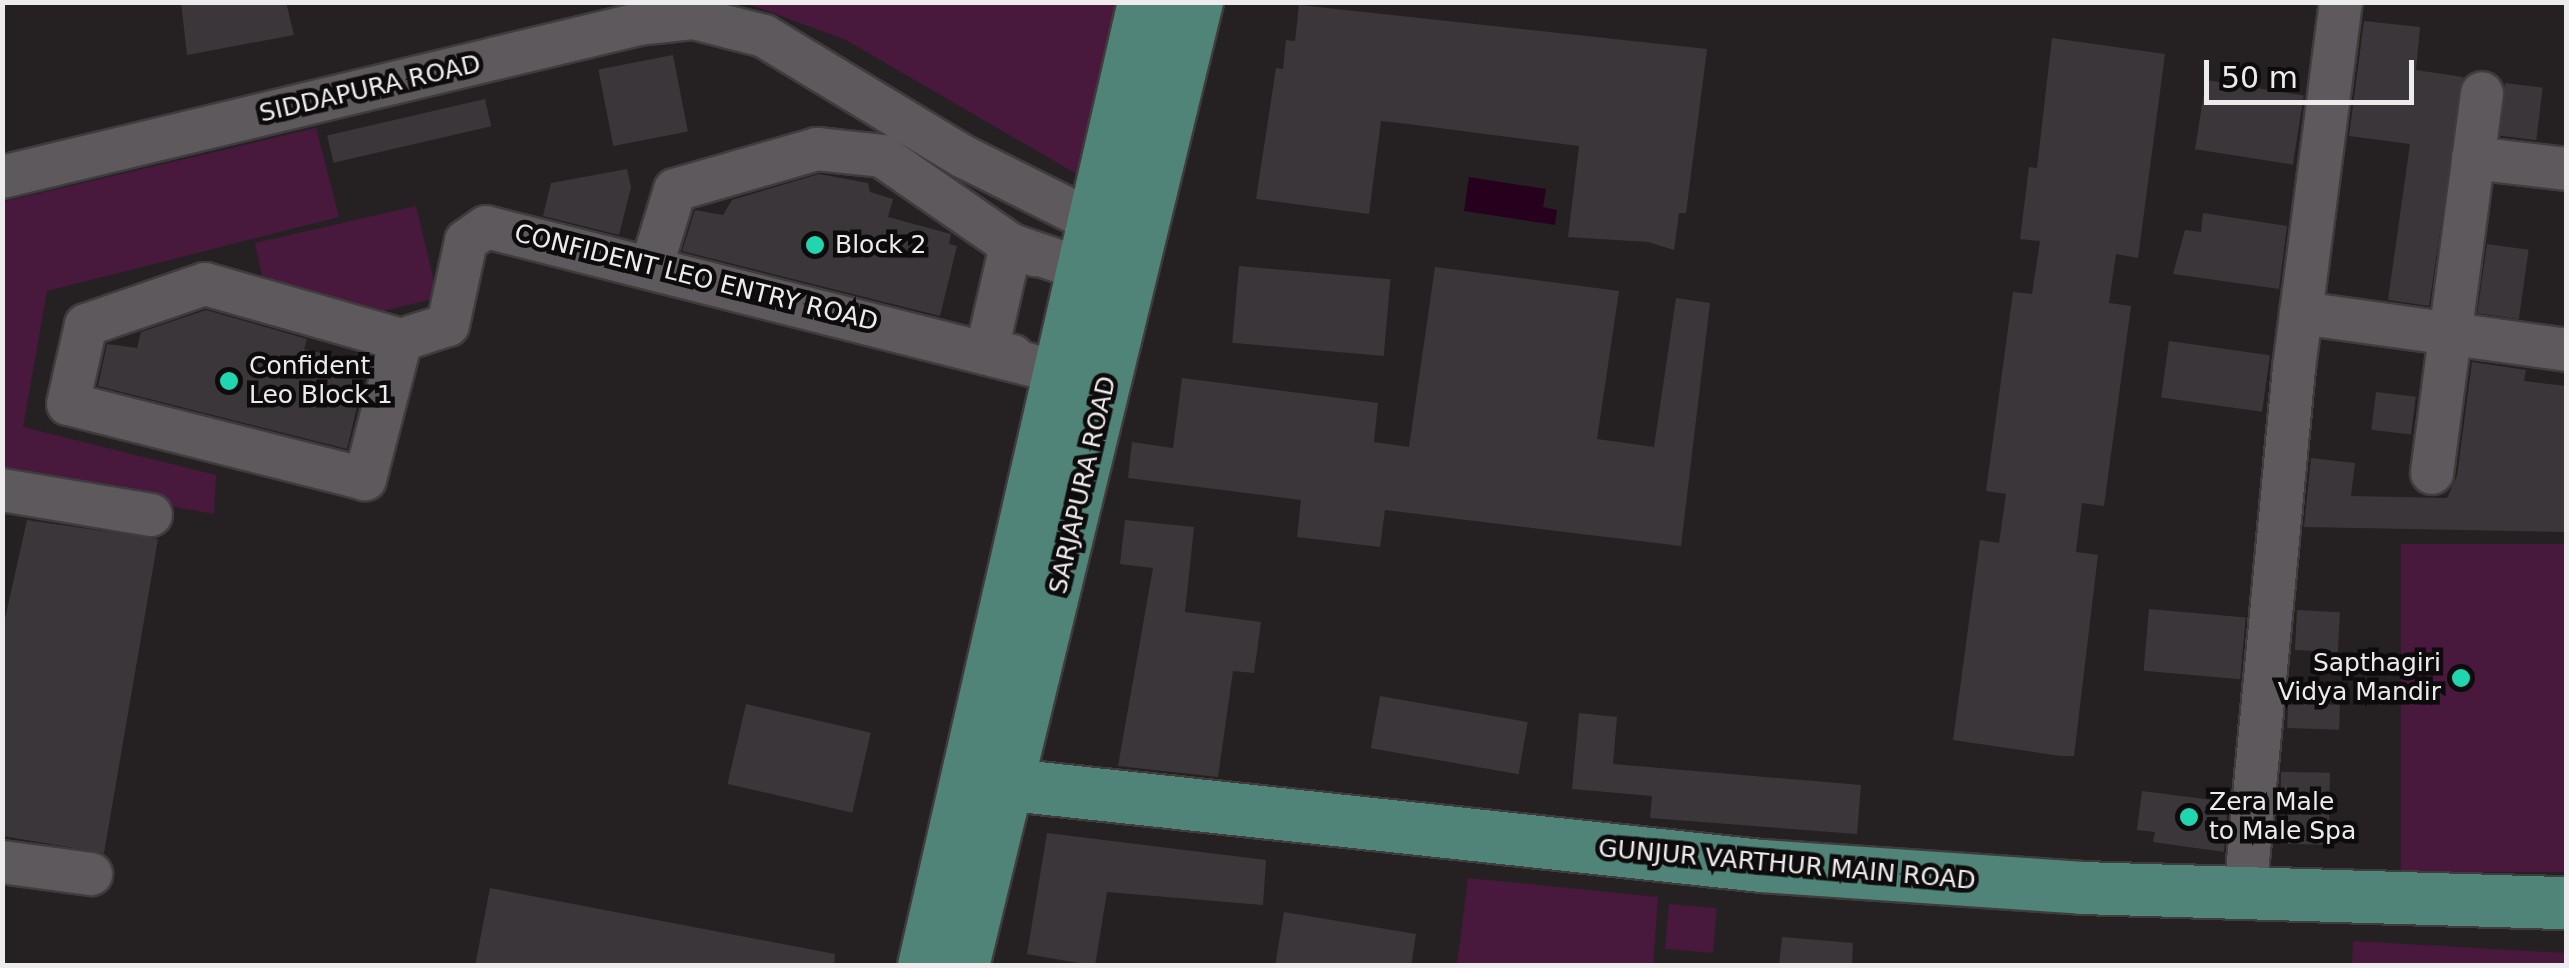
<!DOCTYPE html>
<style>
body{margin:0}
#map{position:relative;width:2569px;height:968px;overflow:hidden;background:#252123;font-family:"DejaVu Sans",sans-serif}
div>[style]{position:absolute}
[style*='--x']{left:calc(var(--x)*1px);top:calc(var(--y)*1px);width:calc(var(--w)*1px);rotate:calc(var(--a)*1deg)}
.green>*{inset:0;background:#48193c;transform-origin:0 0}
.water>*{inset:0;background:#27001d}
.building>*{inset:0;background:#3b3639;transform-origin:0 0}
.roads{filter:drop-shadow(2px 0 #3f3c3e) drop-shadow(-2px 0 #3f3c3e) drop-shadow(0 2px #3f3c3e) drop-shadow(0 -2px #3f3c3e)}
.minor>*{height:42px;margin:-21px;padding:0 21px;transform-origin:21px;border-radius:21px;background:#5e595c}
.major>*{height:52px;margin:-26px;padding:0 26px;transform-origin:26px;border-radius:26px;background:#518478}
.dots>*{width:28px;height:28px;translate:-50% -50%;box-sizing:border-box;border:5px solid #0d0b0c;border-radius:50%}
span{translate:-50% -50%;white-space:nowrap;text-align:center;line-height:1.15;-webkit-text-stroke:9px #0d0b0c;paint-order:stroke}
.street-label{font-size:25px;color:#eeebed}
.poi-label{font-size:25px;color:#eeebed}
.left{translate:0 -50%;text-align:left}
.right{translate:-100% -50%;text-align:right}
.frame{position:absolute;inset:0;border:5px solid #eeebed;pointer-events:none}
.scale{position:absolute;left:2204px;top:60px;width:210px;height:45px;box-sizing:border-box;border:5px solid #eeebed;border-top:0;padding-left:12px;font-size:30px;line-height:35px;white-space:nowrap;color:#eeebed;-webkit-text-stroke:8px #0d0b0c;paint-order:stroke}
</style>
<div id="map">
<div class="green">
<div style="clip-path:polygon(746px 3px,1118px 3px,1080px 176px,846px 40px)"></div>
<div style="clip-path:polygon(316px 128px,339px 217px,47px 291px,23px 427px,216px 475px,214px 514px,3px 476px,2px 202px)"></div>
<div style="clip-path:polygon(416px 206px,438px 298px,382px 311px,263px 280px,255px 243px)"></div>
<div style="left:2566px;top:544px;width:328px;height:165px;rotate:90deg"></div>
<div style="clip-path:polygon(1468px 878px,1658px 897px,1653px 965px,1457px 965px)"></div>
<div style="left:1669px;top:904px;width:48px;height:45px;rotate:5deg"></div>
<div style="clip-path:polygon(2353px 941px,2566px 953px,2566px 965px,2352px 965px)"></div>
</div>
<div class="water">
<div style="clip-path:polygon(1469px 177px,1546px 189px,1543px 207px,1557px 210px,1555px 225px,1464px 211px)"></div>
</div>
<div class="building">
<div style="clip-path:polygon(181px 2px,286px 2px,294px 35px,187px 55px)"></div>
<div style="clip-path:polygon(1299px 5px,1707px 49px,1686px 213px,1679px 213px,1674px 250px,1648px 242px,1568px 237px,1579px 146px,1408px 124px,1381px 121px,1369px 214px,1256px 199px,1276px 68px,1283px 69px,1286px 40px,1295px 41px)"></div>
<div style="clip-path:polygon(2364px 21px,2420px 27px,2416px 70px,2463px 77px,2429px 306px,2388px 300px,2410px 144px,2349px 136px)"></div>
<div style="clip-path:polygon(2052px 38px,2165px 54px,2138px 258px,2116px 254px,2109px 303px,2131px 306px,2104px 506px,2082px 503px,2076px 552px,2098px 555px,2074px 756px,2060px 756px,1953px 740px,1980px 540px,1999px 543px,2006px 494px,1986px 491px,2013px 292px,2032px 294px,2040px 241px,2020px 239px,2029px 167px,2037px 168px)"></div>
<div style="left:673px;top:55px;width:78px;height:76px;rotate:79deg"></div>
<div style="left:2206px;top:80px;width:99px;height:70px;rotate:9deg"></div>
<div style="left:2505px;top:83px;width:38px;height:53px;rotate:7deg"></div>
<div style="left:485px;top:99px;width:28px;height:162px;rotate:77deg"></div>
<div style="clip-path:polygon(627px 169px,631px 187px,619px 235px,543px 216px,551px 183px)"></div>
<div style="clip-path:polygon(819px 174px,868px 183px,870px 192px,893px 199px,888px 217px,951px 234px,949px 244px,957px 246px,940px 316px,682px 251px,695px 210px,723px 215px,732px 200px)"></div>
<div style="clip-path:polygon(2203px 213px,2287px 226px,2279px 289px,2173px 274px,2185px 230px,2201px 232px)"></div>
<div style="left:2487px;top:244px;width:42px;height:70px;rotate:8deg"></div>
<div style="left:1239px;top:266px;width:152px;height:77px;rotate:5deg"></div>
<div style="clip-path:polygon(1435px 267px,1619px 291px,1597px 439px,1654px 447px,1676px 298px,1710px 303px,1681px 546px,1385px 510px,1380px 547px,1297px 537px,1301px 500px,1128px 478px,1132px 442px,1173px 448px,1182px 378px,1378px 403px,1374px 442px,1409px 447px)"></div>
<div style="clip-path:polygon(206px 310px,307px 339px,304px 349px,367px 364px,347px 449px,98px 386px,107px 344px,137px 348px,141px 332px)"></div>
<div style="left:2169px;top:341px;width:102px;height:57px;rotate:8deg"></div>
<div style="clip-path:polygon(2472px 362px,2526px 370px,2524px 381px,2566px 386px,2566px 532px,2304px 527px,2311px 458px,2355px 463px,2351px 496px,2447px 498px,2457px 476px)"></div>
<div style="left:2376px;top:392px;width:40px;height:38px;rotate:7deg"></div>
<div style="clip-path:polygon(27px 520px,158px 539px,104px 853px,2px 836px,2px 632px)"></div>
<div style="clip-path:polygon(1125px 520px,1194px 527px,1185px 612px,1261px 622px,1254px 673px,1233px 671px,1218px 777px,1118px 766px,1153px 568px,1120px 564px)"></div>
<div style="left:2149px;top:609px;width:97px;height:62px;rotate:5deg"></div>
<div style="left:2297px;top:610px;width:43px;height:40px;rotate:3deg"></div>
<div style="left:1380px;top:696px;width:150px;height:53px;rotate:10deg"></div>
<div style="left:2288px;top:703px;width:52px;height:25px;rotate:2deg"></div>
<div style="left:746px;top:704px;width:128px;height:82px;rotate:13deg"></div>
<div style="clip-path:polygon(1579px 713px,1617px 717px,1613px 764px,1861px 785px,1857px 834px,1650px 818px,1652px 796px,1572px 789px)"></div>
<div style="left:2281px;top:772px;width:49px;height:72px;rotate:1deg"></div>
<div style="clip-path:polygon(2142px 791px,2228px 802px,2224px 852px,2153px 842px,2155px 832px,2137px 830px)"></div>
<div style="clip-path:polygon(1047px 833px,1266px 860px,1263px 905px,1107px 892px,1095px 966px,1027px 954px)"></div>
<div style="clip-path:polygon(490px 888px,835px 954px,834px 966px,475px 966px)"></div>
<div style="clip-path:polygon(1284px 912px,1416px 934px,1411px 966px,1275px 966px)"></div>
<div style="clip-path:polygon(1782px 937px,1853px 943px,1852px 966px,1779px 966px)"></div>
</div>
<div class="roads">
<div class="minor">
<div style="--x:2473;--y:158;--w:94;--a:6.7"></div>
<div style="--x:2;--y:177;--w:655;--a:-13.51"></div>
<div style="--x:639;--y:24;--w:54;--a:-6.3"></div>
<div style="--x:693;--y:18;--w:73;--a:14.2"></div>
<div style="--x:764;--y:36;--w:234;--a:31.2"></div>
<div style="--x:964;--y:157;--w:145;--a:26.6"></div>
<div style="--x:651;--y:268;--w:82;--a:-72.9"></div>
<div style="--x:675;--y:190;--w:148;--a:-16.1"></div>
<div style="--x:817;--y:149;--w:65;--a:6.1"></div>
<div style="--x:882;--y:156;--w:157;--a:34.6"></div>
<div style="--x:1011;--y:245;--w:75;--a:18.7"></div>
<div style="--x:2301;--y:313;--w:268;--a:7.9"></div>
<div style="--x:401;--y:340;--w:144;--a:104.5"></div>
<div style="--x:365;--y:479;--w:306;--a:-165.8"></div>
<div style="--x:68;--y:404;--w:81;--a:-77.2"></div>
<div style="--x:86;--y:325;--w:126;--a:-19"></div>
<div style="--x:205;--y:284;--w:204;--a:15.9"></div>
<div style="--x:401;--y:340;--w:49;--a:-17.7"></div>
<div style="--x:448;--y:325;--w:86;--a:-77.9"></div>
<div style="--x:466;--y:241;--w:24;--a:-35"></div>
<div style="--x:486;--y:227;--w:590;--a:14.22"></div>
<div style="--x:1013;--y:356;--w:27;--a:-167"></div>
<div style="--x:987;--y:350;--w:108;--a:-77.1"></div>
<div style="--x:1011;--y:245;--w:26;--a:23"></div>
<div style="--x:2432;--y:473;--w:383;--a:-82.5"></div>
<div style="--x:2;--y:490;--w:151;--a:9.5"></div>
<div style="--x:2;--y:862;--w:90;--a:7.7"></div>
<div style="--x:2245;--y:894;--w:528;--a:-84.68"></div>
<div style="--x:2294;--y:368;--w:369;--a:-82.7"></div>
</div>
<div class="major">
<div style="--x:1011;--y:785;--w:755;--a:6.16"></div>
<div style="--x:1762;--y:866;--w:321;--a:3.9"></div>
<div style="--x:2082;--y:888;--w:484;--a:1.8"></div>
<div style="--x:924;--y:966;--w:989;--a:-77.14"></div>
<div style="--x:963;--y:966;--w:992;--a:-76.36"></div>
</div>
</div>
<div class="dots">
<div style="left:815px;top:245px;background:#21d5af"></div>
<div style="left:229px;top:381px;background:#21d5af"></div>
<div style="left:2461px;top:678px;background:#21d5af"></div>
<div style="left:2189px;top:817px;background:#21d5af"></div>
</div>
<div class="street-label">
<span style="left:370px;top:89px;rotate:-13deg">SIDDAPURA ROAD</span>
<span style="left:696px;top:278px;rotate:14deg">CONFIDENT LEO ENTRY ROAD</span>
<span style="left:1083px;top:485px;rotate:-77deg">SARJAPURA ROAD</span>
<span style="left:1787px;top:865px;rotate:5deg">GUNJUR VARTHUR MAIN ROAD</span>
</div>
<div class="poi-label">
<span class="left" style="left:835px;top:245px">Block 2</span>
<span class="left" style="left:249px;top:381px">Confident<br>Leo Block 1</span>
<span class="right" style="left:2441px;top:678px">Sapthagiri<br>Vidya Mandir</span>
<span class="left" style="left:2209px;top:817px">Zera Male<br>to Male Spa</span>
</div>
<div class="frame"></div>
<div class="scale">50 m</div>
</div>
